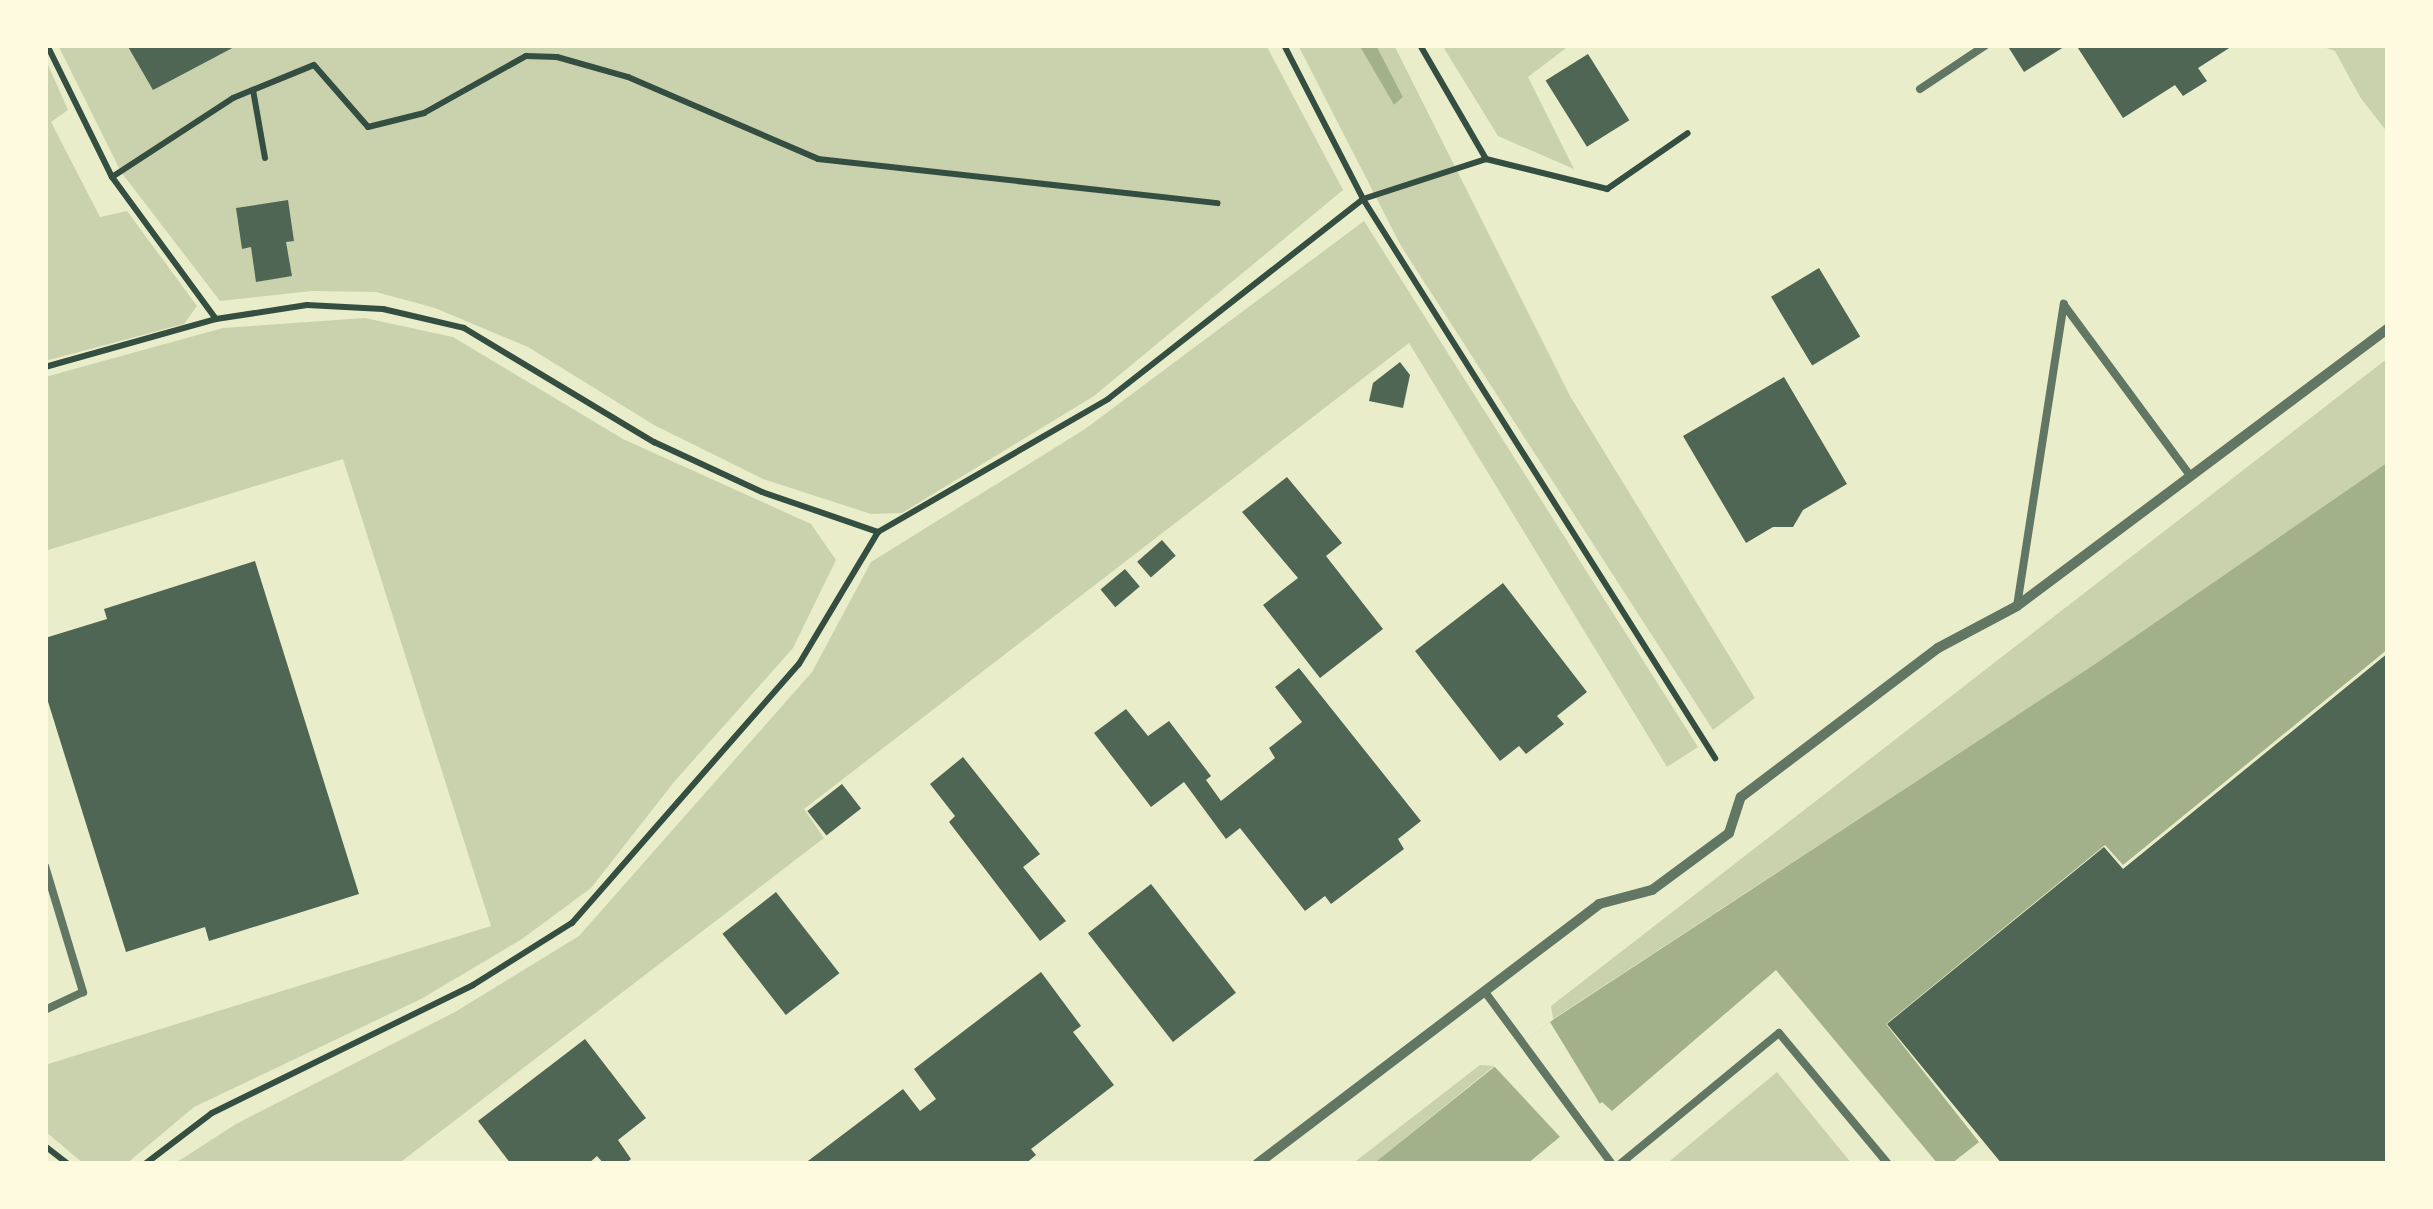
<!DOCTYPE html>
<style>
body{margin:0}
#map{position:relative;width:2433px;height:1209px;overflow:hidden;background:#e9edc9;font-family:"PT Sans",sans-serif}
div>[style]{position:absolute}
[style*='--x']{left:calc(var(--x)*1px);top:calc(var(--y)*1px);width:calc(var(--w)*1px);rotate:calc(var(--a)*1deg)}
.green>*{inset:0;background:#cad2ad}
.water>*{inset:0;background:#a3b18a}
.pier>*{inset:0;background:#e9edc9}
.building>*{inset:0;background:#4f6655;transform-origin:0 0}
.path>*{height:6px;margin:-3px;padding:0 3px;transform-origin:3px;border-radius:3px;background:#344e41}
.service>*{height:8px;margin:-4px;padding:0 4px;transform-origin:4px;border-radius:4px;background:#617663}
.minor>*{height:10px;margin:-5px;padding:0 5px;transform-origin:5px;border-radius:5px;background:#617663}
span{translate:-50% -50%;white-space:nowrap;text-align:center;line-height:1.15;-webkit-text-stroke:8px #fefae0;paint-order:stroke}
.frame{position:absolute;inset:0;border:48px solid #fefae0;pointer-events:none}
</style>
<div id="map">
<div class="green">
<div style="clip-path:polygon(58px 45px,1266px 45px,1343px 190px,1094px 396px,902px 513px,871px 514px,763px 479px,654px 425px,528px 347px,435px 308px,376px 292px,312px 291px,220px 301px,121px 172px)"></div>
<div style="clip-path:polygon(1298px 45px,1359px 45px,1394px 105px,1403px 97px,1376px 45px,1394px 45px,1570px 396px,1755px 698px,1713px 730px,1401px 246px)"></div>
<div style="clip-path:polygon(1442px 45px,1570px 45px,1528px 77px,1574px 169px,1498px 136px)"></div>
<div style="clip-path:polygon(2318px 45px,2388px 45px,2388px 133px,2360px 97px,2335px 51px)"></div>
<div style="clip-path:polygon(45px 58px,68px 110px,51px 122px,100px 217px,127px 211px,197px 306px,184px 324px,45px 361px)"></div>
<div style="clip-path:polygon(1364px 221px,1698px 747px,1667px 767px,1409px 343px,804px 809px,824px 838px,398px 1164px,174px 1164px,236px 1124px,455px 1012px,579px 936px,812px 672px,871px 562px,1085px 429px)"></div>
<div style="clip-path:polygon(365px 318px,453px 337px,623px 439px,811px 524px,836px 560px,793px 648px,674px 782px,591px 888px,522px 939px,421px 999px,194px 1107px,126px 1164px,84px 1164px,45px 1131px,45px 1065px,491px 926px,343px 459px,45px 551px,45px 377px,223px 328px)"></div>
<div style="clip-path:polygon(2388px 358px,2388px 462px,2092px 666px,1553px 1019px,1551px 1006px)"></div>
<div style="clip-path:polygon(1480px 1065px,1494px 1066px,1373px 1164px,1352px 1164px)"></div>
<div style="clip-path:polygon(1777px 1072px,1852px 1164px,1666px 1164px)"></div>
</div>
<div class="water">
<div style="clip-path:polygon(1359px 45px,1376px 45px,1403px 97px,1394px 105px)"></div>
<div style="clip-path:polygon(2388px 462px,2388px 649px,2123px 865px,2105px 845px,1886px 1024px,1979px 1142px,1951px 1164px,1938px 1164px,1776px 970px,1612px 1111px,1602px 1102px,1527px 1164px,1373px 1164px,1554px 1019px,2092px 666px)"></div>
</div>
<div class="pier">
<div style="clip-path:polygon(1550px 1022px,1603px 1109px,1562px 1139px,1494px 1066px)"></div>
</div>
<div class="building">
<div style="clip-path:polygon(127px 45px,238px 45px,153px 90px)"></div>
<div style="clip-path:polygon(2007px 45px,2067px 45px,2024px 72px)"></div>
<div style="clip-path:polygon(2076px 45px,2234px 45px,2198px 68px,2207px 81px,2183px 96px,2175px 85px,2123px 118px)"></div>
<div style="left:1588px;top:54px;width:78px;height:50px;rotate:58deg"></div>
<div style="clip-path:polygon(288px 200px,294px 241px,286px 242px,292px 276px,256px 282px,251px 247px,242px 249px,236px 208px)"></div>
<div style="left:1819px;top:268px;width:80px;height:56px;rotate:59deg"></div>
<div style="clip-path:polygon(1400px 362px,1410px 375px,1403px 408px,1369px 401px,1373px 383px)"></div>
<div style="clip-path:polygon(1784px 377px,1847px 484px,1803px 510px,1793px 527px,1773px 527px,1746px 543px,1683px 436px)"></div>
<div style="clip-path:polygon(1287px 477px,1342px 543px,1326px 556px,1383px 629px,1320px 678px,1263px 605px,1298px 578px,1242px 512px)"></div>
<div style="left:1162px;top:540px;width:21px;height:33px;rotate:49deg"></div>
<div style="clip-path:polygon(255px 561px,359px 894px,209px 941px,205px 927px,126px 952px,45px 692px,45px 638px,107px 619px,104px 609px)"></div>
<div style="left:1125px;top:569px;width:23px;height:32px;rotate:50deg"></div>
<div style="clip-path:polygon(1503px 583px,1587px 692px,1557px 716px,1564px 724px,1526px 754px,1519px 746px,1500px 761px,1415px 651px)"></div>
<div style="clip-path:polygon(2388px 653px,2388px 1164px,2002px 1164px,1887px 1024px,2104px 847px,2123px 869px)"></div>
<div style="clip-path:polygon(1299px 668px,1421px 821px,1398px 839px,1404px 849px,1331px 904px,1325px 896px,1305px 911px,1240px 828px,1226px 839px,1184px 782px,1151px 807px,1094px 733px,1126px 709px,1148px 736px,1169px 721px,1211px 776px,1206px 780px,1221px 801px,1275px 758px,1269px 748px,1302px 722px,1275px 687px)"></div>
<div style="clip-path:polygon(963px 757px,1040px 854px,1023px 867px,1066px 921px,1040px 941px,949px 822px,955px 816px,930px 784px)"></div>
<div style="left:842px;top:784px;width:31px;height:44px;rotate:52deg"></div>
<div style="left:1151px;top:884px;width:138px;height:80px;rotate:52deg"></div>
<div style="left:776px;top:892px;width:103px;height:68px;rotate:52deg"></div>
<div style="clip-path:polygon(1041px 972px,1081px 1026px,1073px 1032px,1114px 1085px,1031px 1149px,1036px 1155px,1025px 1164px,804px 1164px,903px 1089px,920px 1111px,936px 1099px,914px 1069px)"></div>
<div style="clip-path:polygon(585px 1039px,646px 1118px,618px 1140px,631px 1159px,625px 1164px,604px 1164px,597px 1156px,588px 1164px,511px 1164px,478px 1121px)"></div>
</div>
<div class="path">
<div style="--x:47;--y:45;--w:147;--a:63.8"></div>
<div style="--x:112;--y:177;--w:176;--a:53.8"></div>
<div style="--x:216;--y:319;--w:92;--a:-8.7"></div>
<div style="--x:307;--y:305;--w:76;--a:3"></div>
<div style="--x:383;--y:309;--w:83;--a:13.2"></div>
<div style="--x:464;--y:328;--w:222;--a:31"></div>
<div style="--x:654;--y:442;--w:119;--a:24.8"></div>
<div style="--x:762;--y:492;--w:123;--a:19"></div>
<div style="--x:1284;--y:45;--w:173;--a:62.8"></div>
<div style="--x:1363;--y:199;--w:661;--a:57.8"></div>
<div style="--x:1420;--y:45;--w:132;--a:59.9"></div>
<div style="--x:253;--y:90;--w:69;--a:80"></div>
<div style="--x:112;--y:177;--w:145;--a:-33.1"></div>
<div style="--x:233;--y:98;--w:87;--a:-22.2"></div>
<div style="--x:314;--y:65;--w:82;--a:48.9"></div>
<div style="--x:368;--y:127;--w:58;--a:-14"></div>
<div style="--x:424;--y:113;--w:117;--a:-29.2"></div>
<div style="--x:526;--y:56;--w:31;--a:2"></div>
<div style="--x:557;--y:57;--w:74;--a:15.7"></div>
<div style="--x:628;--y:77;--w:207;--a:23.3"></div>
<div style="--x:818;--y:159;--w:402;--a:6.3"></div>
<div style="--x:45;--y:367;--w:178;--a:-15.7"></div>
<div style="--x:45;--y:1146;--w:29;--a:38"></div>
<div style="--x:145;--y:1164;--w:84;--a:-37.3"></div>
<div style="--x:212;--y:1113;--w:291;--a:-26.1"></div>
<div style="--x:473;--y:985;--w:117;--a:-32.1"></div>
<div style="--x:572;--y:923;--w:344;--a:-48.8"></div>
<div style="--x:799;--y:664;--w:154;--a:-59.1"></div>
<div style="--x:878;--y:532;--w:266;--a:-30"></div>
<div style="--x:1108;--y:399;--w:324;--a:-38.1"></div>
<div style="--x:1363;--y:199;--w:129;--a:-18"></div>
<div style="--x:1486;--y:159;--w:125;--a:13.9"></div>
<div style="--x:1607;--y:189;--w:98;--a:-34.7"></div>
</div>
<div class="service">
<div style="--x:1920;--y:89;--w:79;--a:-33.7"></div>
<div style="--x:2064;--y:305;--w:210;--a:53.5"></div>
<div style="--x:2017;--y:606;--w:306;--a:-81.2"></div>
<div style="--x:45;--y:866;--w:132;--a:73.2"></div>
<div style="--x:83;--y:992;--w:42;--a:154.7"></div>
<div style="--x:1485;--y:992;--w:214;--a:53.6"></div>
<div style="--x:1620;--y:1164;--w:206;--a:-39.5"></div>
<div style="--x:1779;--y:1033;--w:170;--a:50.2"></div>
</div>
<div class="minor">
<div style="--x:1257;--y:1164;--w:430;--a:-37.2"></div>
<div style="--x:1599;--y:904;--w:55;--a:-14.8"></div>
<div style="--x:1652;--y:890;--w:96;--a:-36.5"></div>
<div style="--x:1729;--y:833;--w:38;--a:-72"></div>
<div style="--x:1741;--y:797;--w:247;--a:-37.1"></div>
<div style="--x:1938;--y:648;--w:89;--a:-28"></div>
<div style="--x:2017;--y:606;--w:464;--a:-36.8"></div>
</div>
<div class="frame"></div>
</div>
